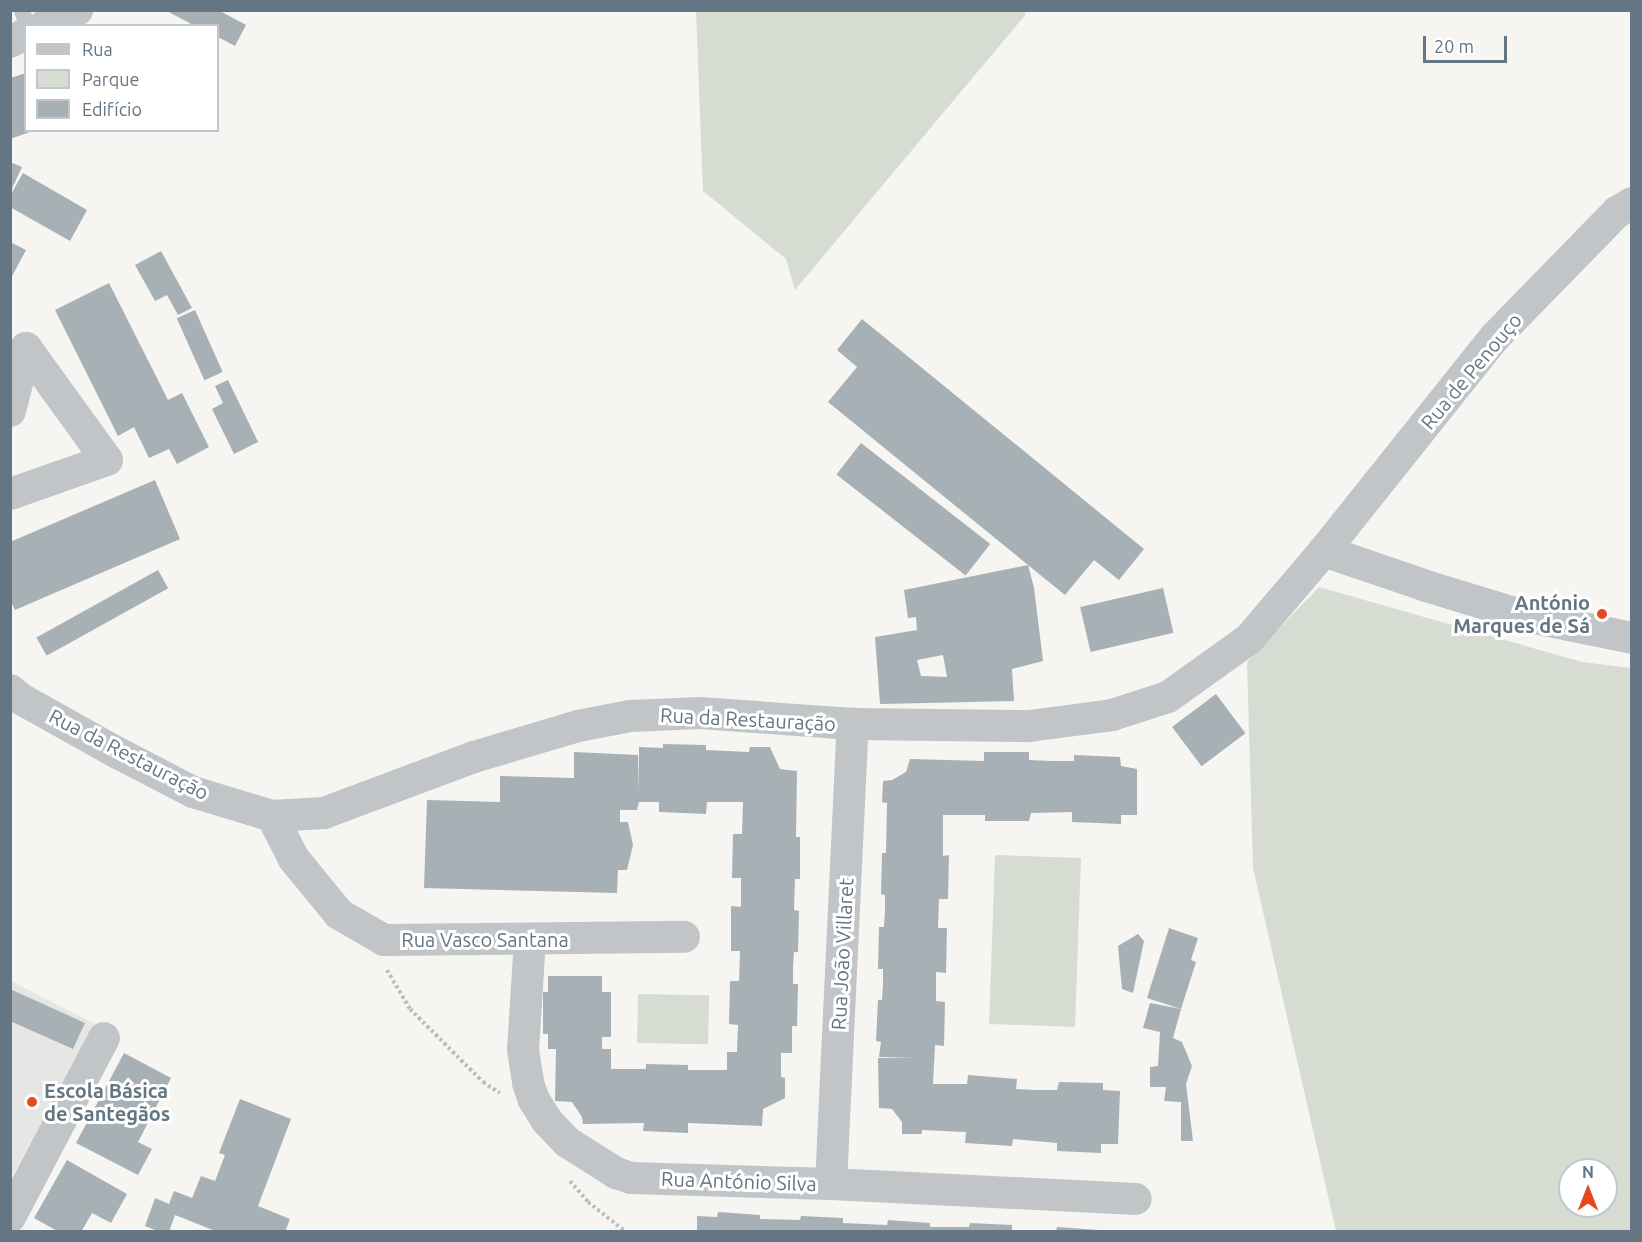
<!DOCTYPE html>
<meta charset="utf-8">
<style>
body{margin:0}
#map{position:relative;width:1642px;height:1242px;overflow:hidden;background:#f6f5f2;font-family:Ubuntu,sans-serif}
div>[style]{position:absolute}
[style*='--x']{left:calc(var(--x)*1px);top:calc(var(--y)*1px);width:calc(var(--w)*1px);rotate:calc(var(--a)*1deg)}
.built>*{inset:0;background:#e6e7e5}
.green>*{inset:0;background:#d7dcd3;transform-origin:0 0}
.building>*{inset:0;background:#a7b0b5;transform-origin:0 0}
.path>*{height:4px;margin-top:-2px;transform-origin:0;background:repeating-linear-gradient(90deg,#bbbdbf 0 3px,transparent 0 6px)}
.lane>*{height:16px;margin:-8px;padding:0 8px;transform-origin:8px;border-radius:8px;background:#c1c5c8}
.street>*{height:32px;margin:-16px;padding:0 16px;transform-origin:16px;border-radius:16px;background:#c1c5c8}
.dots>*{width:16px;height:16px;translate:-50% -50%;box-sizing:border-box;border:3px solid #fff;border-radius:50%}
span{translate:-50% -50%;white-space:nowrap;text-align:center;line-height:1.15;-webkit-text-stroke:6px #fff;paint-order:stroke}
.street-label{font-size:20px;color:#647683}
.poi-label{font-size:20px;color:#647683;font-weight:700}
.right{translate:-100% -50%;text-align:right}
.left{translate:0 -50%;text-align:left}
.frame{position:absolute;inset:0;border:12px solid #647683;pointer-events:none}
.legend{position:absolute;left:24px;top:24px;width:195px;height:108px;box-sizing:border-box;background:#fff;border:2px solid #c1c8cd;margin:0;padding:8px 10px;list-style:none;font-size:18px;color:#647683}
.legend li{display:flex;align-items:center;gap:12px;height:30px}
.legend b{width:30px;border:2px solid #c1c8cd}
.north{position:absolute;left:1558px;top:1158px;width:60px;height:60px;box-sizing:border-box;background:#fff;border:2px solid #c1c8cd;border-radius:50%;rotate:0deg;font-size:16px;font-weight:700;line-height:24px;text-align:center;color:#647683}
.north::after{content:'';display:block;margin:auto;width:21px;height:27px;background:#e74820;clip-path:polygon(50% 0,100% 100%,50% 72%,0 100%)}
.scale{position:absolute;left:1423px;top:36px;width:84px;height:27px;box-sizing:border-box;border:3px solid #647683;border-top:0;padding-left:8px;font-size:18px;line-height:21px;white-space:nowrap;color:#647683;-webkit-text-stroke:4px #fff;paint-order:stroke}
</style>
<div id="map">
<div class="built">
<div style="clip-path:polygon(11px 981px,95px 1024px,11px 1179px)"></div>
</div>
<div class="green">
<div style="clip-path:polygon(1023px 11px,1026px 14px,795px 290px,786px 259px,703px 191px,696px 11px)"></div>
<div style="clip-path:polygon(evenodd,1319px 587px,1582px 662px,1631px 668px,1631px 1231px,1336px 1231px,1253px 868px,1247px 662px,1319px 587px,1570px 1170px,1606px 1170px,1606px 1206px,1570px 1206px,1570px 1170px)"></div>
<div style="left:995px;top:855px;width:86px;height:169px;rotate:2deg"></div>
<div style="left:638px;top:994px;width:71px;height:49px;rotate:1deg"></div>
</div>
<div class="building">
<div style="clip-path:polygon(165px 10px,218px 10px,246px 25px,235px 46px,218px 37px,218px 26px,195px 26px)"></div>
<div style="clip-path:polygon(26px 73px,26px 130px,33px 131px,10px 139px,10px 78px)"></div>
<div style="clip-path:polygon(10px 162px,22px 167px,10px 193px)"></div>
<div style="clip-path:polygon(23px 173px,87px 210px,70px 241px,10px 207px,10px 196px)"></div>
<div style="clip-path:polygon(10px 242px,26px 250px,10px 280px)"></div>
<div style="clip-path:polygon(161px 251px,192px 308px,178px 315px,167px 295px,155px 301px,135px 265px)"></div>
<div style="clip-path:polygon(109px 283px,168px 400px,182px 393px,209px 447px,177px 464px,169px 449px,149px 458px,134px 427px,118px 436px,55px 310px)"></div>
<div style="left:195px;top:310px;width:68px;height:20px;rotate:66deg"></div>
<div style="clip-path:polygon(evenodd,862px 319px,1144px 549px,1119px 580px,1094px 560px,1065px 595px,1028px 565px,1034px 588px,1043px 661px,1012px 669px,1014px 701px,880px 704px,875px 637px,917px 630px,916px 617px,908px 618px,904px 590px,1028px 565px,828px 402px,857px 367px,837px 350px,862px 319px,943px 655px,947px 677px,921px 676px,917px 660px,943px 655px)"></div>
<div style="clip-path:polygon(228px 380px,258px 442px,234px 454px,212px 409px,223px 403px,215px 386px)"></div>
<div style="left:861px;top:443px;width:164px;height:40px;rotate:38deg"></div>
<div style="clip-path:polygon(155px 480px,180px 539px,15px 610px,10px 600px,10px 542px)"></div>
<div style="left:158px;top:570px;width:21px;height:139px;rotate:61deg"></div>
<div style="left:1163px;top:588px;width:46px;height:85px;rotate:77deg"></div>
<div style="left:1216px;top:694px;width:49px;height:55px;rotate:53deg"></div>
<div style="clip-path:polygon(663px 744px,706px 745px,706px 750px,749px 752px,750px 747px,770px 747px,780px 769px,797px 771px,796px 837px,800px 837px,800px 879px,795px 879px,794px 910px,799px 911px,798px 952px,794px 952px,793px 968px,793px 984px,798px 984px,797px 1026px,792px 1026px,792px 1053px,781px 1053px,781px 1077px,785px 1078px,785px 1098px,763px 1109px,762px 1126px,688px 1123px,688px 1133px,643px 1131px,644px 1123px,583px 1124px,582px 1117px,572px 1102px,555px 1101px,556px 1049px,548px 1049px,548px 1034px,543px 1034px,543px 992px,548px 992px,548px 976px,602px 976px,602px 992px,611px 992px,611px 1037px,602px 1037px,602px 1049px,611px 1049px,611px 1069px,646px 1069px,646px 1064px,688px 1065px,688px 1070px,727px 1070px,727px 1052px,737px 1052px,738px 1025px,729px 1024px,730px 981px,739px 981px,740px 951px,731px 951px,731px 906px,741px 907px,741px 878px,732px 878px,733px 834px,742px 834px,743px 802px,707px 802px,706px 814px,659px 812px,659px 802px,639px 802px,637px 810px,620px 810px,620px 822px,628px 822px,633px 845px,627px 870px,618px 870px,617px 893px,424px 888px,427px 800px,500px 802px,500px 776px,574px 778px,574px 752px,638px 755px,639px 791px,639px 747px,663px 748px)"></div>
<div style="clip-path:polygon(984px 752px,1029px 752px,1029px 760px,1051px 761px,1074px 761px,1074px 755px,1120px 757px,1121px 766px,1137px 769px,1137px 815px,1121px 815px,1121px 824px,1072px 822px,1072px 812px,1031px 813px,1029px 821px,985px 821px,985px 815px,943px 815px,943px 856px,949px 855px,948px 899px,939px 899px,938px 928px,947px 928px,946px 973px,936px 972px,936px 1001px,945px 1002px,944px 1046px,935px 1045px,933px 1084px,967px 1084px,968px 1075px,1017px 1079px,1016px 1089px,1036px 1090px,1057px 1090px,1059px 1082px,1103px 1083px,1103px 1090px,1120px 1091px,1118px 1144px,1101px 1144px,1101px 1153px,1057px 1151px,1057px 1143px,1013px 1139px,1012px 1146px,965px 1143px,966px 1132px,922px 1130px,922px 1134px,902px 1134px,902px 1122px,892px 1109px,879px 1108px,878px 1058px,916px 1058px,879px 1057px,881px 1042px,876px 1041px,878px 1000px,882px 1000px,883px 984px,883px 969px,878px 969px,879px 927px,884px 927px,885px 910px,885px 895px,881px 894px,882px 853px,886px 853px,887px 803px,882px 802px,883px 781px,892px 780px,906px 772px,910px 759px,984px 761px)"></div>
<div style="clip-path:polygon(1169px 928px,1198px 938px,1191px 960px,1196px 962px,1181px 1009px,1147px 998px)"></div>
<div style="clip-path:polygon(1138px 934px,1144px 941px,1133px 993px,1122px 989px,1118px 946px)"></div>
<div style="clip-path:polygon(10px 989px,85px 1023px,73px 1049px,10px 1021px)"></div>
<div style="clip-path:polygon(1150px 1003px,1181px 1009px,1173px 1038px,1182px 1042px,1192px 1066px,1186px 1084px,1193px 1141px,1181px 1141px,1181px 1102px,1164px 1101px,1166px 1087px,1150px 1087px,1150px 1067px,1158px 1066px,1160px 1032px,1143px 1028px)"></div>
<div style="clip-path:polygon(124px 1053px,171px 1078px,138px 1142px,152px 1149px,138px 1175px,76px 1143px)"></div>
<div style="clip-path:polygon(240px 1099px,291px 1119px,258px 1206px,290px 1219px,285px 1232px,218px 1232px,175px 1215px,169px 1232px,160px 1232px,145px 1226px,155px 1198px,169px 1204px,174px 1191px,192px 1198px,201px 1176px,215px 1181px,225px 1155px,219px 1153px)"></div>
<div style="clip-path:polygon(67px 1160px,127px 1194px,111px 1223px,92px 1213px,81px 1232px,59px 1232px,34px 1218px)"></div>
<div style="clip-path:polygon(718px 1212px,760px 1215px,760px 1219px,800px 1220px,801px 1216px,843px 1218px,843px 1223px,887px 1225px,888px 1220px,930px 1223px,930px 1227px,969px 1227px,970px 1223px,1012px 1225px,1012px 1232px,697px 1232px,697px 1216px,717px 1217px)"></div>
<div style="clip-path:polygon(1057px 1227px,1098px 1230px,1098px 1232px,1056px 1232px)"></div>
</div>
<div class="path">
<div style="--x:387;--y:970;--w:45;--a:59.5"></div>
<div style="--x:410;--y:1009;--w:103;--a:45"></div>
<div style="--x:483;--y:1082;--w:20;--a:33"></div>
<div style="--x:570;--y:1181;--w:28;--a:49"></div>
<div style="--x:588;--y:1202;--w:48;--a:38.3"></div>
</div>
<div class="lane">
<div style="--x:22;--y:10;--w:17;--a:73"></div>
</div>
<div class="street">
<div style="--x:44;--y:26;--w:37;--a:-26"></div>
<div style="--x:10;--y:42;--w:18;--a:-27"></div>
<div style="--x:10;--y:411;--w:65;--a:-75.7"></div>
<div style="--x:26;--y:348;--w:138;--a:54.1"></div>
<div style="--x:107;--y:460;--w:103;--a:160.7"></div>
<div style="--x:1324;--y:551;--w:108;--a:18.9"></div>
<div style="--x:1426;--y:586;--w:103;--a:16.9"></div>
<div style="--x:1525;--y:616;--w:109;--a:11.6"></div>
<div style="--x:10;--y:690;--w:14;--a:39"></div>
<div style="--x:21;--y:699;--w:109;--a:29.2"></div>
<div style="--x:116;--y:752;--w:87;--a:27.5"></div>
<div style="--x:193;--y:792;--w:83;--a:16.9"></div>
<div style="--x:272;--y:816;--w:52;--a:-3.3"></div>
<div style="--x:324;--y:813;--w:160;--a:-20.5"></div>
<div style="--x:474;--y:757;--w:109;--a:-16.6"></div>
<div style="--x:578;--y:726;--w:53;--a:-10.9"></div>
<div style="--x:630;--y:716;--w:70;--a:-2.5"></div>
<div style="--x:700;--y:713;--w:153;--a:4.1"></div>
<div style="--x:853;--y:724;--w:176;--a:0.7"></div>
<div style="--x:1029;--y:726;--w:84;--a:-7.5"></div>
<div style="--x:1112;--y:715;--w:59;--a:-17.8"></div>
<div style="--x:1168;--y:697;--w:100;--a:-35.6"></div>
<div style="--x:1249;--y:639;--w:116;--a:-49.6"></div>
<div style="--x:1324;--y:551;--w:274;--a:-51.4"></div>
<div style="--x:1495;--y:337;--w:175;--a:-45.7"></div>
<div style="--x:1617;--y:212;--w:17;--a:-31"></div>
<div style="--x:272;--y:816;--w:48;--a:62.9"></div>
<div style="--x:294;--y:859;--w:71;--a:50.7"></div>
<div style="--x:339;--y:914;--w:52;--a:30"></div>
<div style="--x:384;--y:940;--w:300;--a:-0.6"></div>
<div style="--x:530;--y:939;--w:111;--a:93.6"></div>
<div style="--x:523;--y:1050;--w:33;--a:81"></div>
<div style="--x:528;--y:1083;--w:18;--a:71"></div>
<div style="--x:534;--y:1100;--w:25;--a:58"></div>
<div style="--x:547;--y:1121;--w:29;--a:46"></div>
<div style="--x:567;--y:1142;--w:58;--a:32.3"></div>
<div style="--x:616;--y:1173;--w:16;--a:18"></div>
<div style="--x:631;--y:1178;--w:200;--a:1.7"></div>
<div style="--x:831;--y:1184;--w:305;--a:2.8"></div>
<div style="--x:831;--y:1184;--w:461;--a:-87.3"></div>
<div style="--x:10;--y:1217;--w:202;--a:-62.3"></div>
</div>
<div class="dots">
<div style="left:1602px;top:614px;background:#e74820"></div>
<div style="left:32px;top:1102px;background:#e74820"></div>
</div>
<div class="street-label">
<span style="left:1471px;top:371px;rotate:-50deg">Rua de Penouço</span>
<span style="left:748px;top:719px;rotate:3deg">Rua da Restauração</span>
<span style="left:129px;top:754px;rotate:27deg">Rua da Restauração</span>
<span style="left:485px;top:939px">Rua Vasco Santana</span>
<span style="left:842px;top:954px;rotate:-87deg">Rua João Villaret</span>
<span style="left:739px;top:1181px;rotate:2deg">Rua António Silva</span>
</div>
<div class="poi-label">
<span class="right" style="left:1590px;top:614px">António<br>Marques de Sá</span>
<span class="left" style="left:44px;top:1102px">Escola Básica<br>de Santegãos</span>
</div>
<div class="frame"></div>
<ul class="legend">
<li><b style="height:8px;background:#c1c5c8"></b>Rua</li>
<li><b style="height:16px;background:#d7dcd3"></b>Parque</li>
<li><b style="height:16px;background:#a7b0b5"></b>Edifício</li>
</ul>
<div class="north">N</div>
<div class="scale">20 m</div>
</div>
